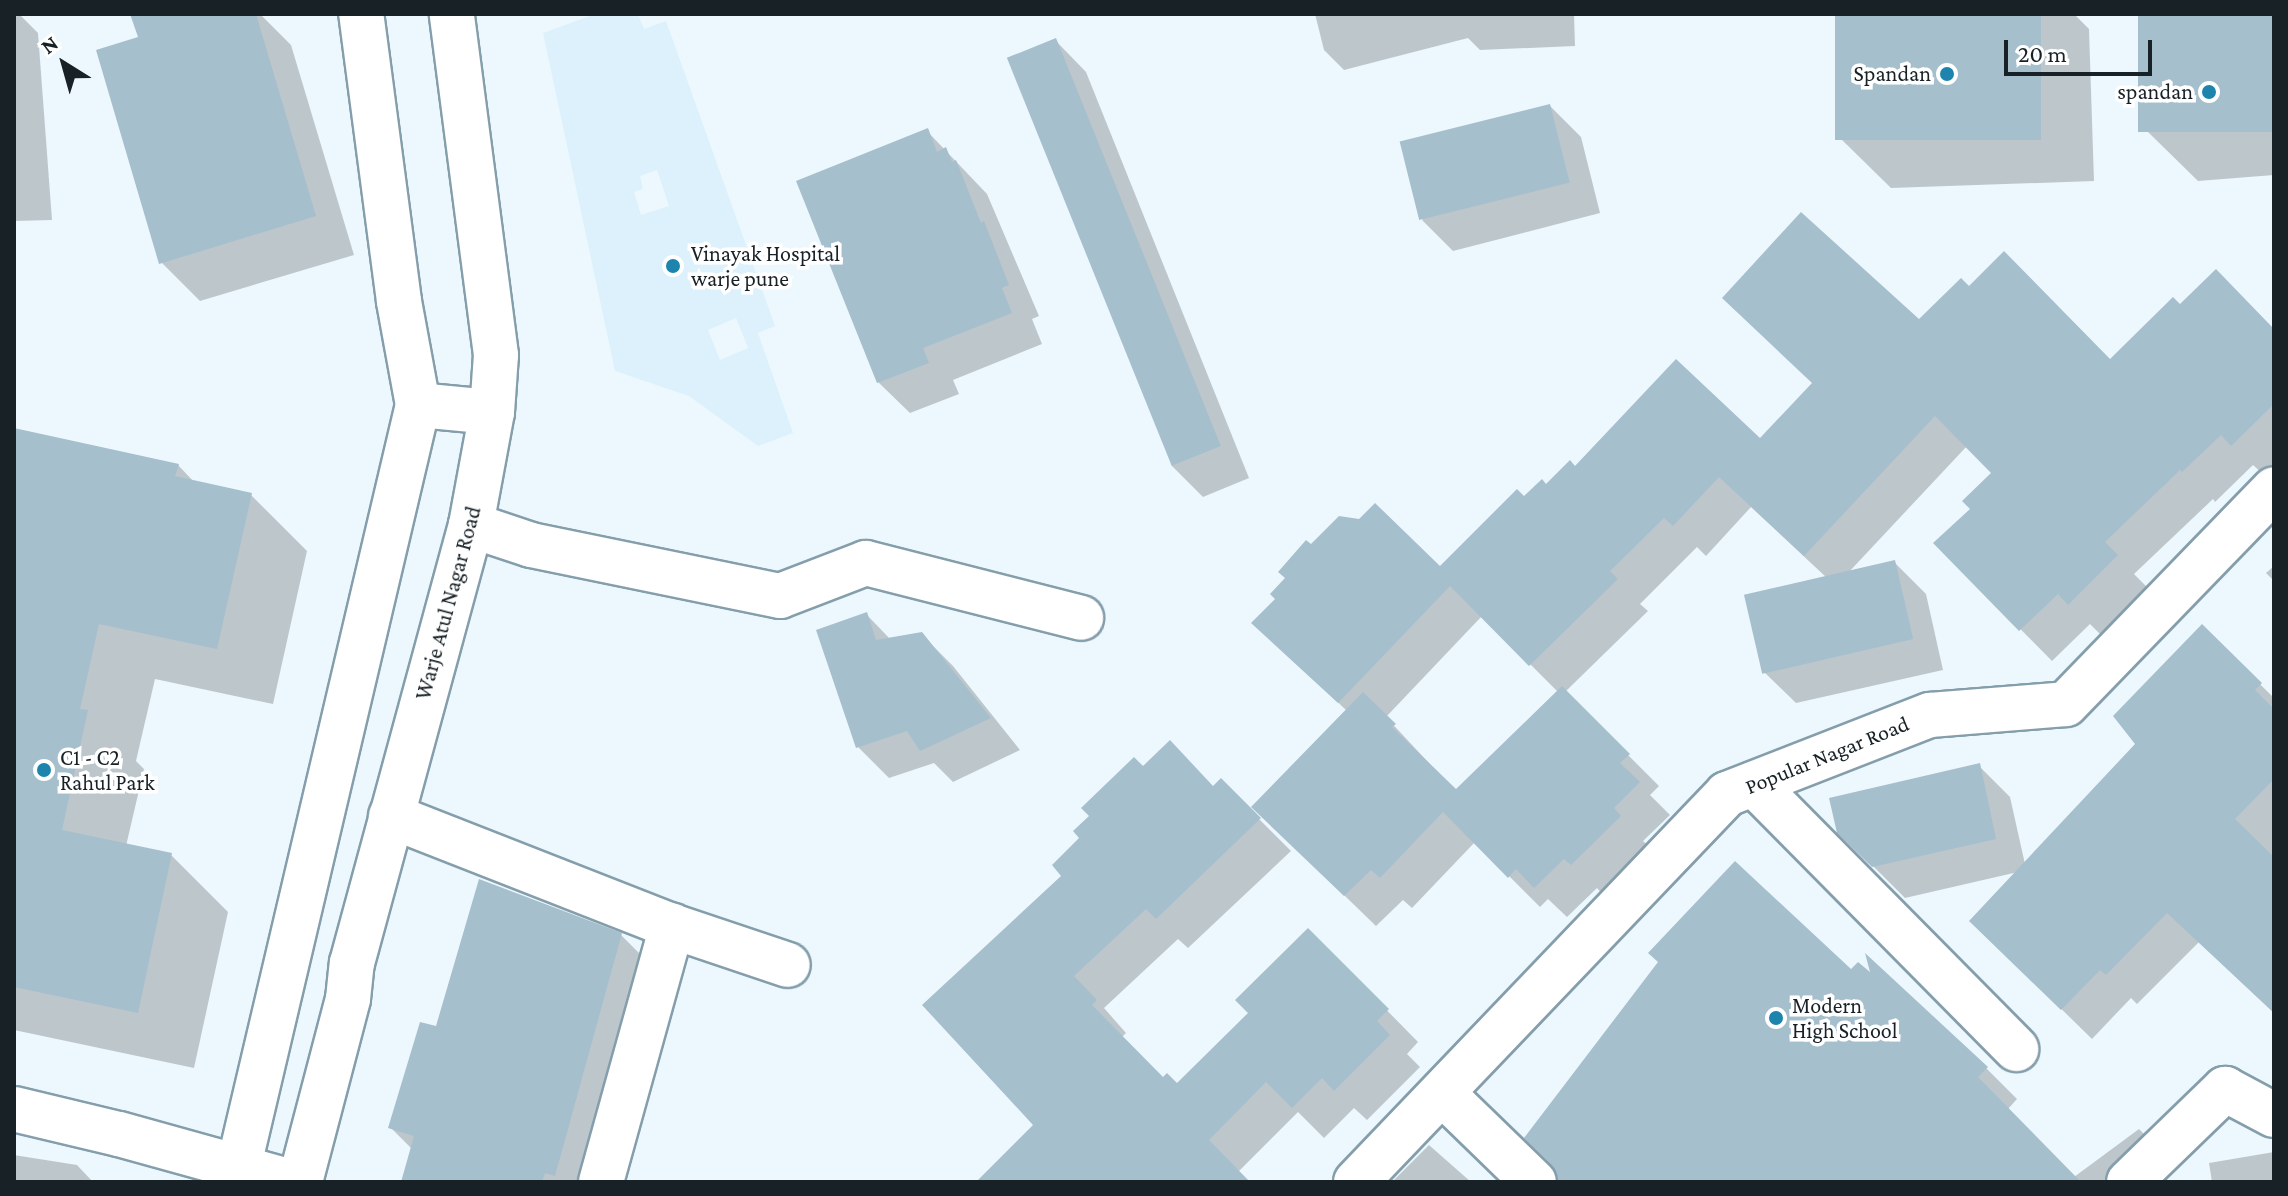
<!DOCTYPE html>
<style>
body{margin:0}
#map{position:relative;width:2288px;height:1196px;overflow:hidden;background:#edf8fe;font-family:"Crimson Pro",serif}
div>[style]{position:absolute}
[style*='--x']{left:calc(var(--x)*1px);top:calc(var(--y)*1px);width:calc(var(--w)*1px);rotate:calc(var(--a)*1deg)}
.built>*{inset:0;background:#dcf1fc}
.shadow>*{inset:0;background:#0003}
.building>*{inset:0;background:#a5bfcc;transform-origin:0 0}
.roads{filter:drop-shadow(2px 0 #859eab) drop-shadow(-2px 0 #859eab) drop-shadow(0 2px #859eab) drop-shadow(0 -2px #859eab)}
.minor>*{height:44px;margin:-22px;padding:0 22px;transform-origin:22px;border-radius:22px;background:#fff}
.dots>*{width:22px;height:22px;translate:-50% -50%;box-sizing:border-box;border:4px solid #fff;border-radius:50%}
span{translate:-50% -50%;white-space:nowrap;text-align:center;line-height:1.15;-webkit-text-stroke:7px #fff;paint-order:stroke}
.poi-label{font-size:22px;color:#172126}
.right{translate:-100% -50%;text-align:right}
.left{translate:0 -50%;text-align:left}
.street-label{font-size:22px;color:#172126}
.frame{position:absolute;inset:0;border:16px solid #172126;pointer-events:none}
.north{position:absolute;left:24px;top:24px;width:80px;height:80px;-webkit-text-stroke:6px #fff;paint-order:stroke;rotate:323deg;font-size:22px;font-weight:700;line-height:32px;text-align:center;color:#172126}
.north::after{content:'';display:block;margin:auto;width:28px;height:36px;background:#172126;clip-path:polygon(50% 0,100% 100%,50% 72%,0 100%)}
.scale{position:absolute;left:2004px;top:40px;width:148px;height:36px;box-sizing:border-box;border:4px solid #172126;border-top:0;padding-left:10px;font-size:24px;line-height:28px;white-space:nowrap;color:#172126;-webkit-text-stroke:6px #fff;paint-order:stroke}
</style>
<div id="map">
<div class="built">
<div style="clip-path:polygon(evenodd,595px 14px,638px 14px,644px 29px,666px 21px,775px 326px,758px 333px,793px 433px,758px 446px,689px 396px,615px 371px,543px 33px,595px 14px,657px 170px,669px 206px,641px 215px,634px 192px,643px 189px,640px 176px,657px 170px,595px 14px,736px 318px,748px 348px,720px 360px,708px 330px,736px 318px)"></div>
</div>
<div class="shadow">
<div style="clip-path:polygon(14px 14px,19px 14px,38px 33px,52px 220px,14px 221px)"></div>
<div style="clip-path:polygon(150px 14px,260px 14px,291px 45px,354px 255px,200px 301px,161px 262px,140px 39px)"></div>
<div style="clip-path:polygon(1315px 14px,1574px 14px,1575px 46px,1480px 50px,1468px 38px,1344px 70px,1324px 50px)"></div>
<div style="clip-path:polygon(1837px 14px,2074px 14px,2089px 29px,2094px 181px,1891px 188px,1841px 139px)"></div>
<div style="clip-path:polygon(2140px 14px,2274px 14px,2274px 175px,2198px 181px,2148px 132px)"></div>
<div style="clip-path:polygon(1055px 40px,1086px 72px,1249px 478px,1203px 497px,1172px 466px)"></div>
<div style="clip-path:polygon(1550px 106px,1581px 137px,1600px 213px,1453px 251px,1422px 220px)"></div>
<div style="clip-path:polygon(927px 131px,987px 194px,1039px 316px,1032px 319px,1042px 344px,953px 380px,959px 394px,910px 413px,878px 382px)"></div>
<div style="clip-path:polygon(evenodd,1969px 289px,2110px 362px,2180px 307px,2274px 331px,2274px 465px,2264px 475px,2253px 465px,2215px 502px,2213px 499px,2134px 574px,2148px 588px,2100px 634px,2090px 624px,2052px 661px,1936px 544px,1973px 509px,1994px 473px,1967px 446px,1848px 573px,1894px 562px,1926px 594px,1943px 670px,1796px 703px,1764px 672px,1827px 578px,1751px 507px,1706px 556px,1697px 547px,1640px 604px,1648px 611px,1565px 692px,1659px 786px,1650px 795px,1670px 815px,1643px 841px,1651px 848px,1603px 895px,1597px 888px,1567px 917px,1548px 899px,1540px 907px,1475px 842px,1412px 908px,1403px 900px,1376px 926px,1285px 838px,1347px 711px,1254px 623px,1277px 599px,1311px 547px,1440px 568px,1524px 499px,1575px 469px,1761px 441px,1969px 289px,1482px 616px,1558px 692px,1456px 792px,1386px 717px,1482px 616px)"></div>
<div style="clip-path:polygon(14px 430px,178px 465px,195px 483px,251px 495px,307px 551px,273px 704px,155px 679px,136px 761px,144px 769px,126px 846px,171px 855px,228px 912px,194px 1068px,14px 1030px)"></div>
<div style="clip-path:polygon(2274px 566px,2274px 581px,2266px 573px)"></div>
<div style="clip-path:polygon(867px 615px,891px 640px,921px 634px,953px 666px,1020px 750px,953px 782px,934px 763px,889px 778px,858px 747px)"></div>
<div style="clip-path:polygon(2202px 627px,2274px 698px,2274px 1013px,2199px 942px,2137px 1004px,2131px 998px,2092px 1039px,2002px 951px,2018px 872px,1905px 898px,1839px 832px,1979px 766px,2010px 797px,2025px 864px,2137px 744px)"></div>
<div style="clip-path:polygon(1143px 769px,1214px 788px,1221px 781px,1291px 851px,1188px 948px,1178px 939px,1104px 1008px,1126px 1033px,1122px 1037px,1163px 1079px,1177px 1086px,1251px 1013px,1308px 930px,1418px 1042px,1407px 1054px,1420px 1067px,1367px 1120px,1354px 1108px,1324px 1138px,1298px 1112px,1238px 1172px,1248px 1182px,978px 1182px,1036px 1125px,1064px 876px)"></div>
<div style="clip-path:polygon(621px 935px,660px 974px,602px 1182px,403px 1182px,412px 1149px,391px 1128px)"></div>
<div style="clip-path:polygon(1851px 972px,1986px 1068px,2017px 1099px,2008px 1109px,2074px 1177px,2139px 1129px,2170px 1160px,2156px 1182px,1560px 1182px,1560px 1174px,1527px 1138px)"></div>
<div style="clip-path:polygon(1429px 1145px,1471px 1182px,1392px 1182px)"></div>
<div style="clip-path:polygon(2274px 1152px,2274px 1182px,2212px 1182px,2209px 1163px)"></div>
<div style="clip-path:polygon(14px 1155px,77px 1165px,93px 1182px,14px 1182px)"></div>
</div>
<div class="building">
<div style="clip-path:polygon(130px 14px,256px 14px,316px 216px,159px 264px,96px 50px,138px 37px)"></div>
<div style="left:1835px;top:14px;width:206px;height:126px"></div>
<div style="left:2138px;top:14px;width:136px;height:118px"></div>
<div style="left:1056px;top:38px;width:440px;height:53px;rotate:68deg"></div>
<div style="left:1550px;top:104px;width:81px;height:155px;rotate:76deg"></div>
<div style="clip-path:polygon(928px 128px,937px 152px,946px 147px,952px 162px,956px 160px,981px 223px,984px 221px,1009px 285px,1002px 288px,1012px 313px,923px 348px,929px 363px,877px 383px,796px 181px)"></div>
<div style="clip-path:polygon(1801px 212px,1919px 319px,1961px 278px,1969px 286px,2004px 251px,2110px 359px,2173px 297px,2180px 304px,2216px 269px,2274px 329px,2274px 404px,2231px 446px,2221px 435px,2182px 472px,2180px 470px,2105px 542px,2118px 555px,2068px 605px,2058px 594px,2019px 631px,1933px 543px,1970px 509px,1962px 501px,1991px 473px,1935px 416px,1804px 556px,1719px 477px,1673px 526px,1664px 518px,1610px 571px,1618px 579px,1529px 666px,1450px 586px,1338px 703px,1251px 623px,1275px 599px,1270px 594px,1285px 578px,1278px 572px,1306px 540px,1311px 544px,1339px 516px,1359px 519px,1375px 503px,1440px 566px,1517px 489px,1524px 496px,1542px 479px,1546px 484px,1570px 460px,1575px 466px,1676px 359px,1760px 438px,1812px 383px,1722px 298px)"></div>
<div style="clip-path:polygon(14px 428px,179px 464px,175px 476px,252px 493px,217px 649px,99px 624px,80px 709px,88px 710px,62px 830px,172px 853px,138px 1013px,14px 987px)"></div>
<div style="left:1895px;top:560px;width:81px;height:155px;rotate:77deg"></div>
<div style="clip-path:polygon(867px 612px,876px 640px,922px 632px,991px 718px,920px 751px,907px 731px,856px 748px,816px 630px)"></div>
<div style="clip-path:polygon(2202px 624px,2262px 683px,2255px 690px,2274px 709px,2274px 779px,2235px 819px,2274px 857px,2274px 1013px,2167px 913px,2106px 975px,2100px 970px,2061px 1010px,1969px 921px,2135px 744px,2113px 716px)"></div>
<div style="clip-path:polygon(1562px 686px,1630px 754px,1620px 763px,1640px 782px,1614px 808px,1621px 816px,1571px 865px,1564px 859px,1534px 888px,1516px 869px,1508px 878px,1443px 812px,1380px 878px,1371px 870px,1344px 896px,1251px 807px,1363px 692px,1396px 724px,1392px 727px,1456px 789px)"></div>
<div style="clip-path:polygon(1170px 740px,1213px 786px,1221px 778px,1261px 818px,1156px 919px,1146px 909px,1074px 976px,1097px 1000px,1092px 1005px,1163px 1077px,1167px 1073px,1177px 1083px,1248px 1013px,1235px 1000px,1308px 928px,1389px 1009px,1377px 1021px,1390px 1035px,1334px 1091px,1322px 1078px,1292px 1108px,1266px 1082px,1209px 1140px,1250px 1182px,976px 1182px,1033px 1125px,922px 1005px,1061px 876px,1052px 865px,1079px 838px,1073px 831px,1089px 816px,1081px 808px,1134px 757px,1143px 766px)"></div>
<div style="clip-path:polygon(1980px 763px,1996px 839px,1872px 867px,1837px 833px,1829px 798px)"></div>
<div style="clip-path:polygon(1735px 861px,1851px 969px,1858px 962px,1870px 972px,1865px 953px,1988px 1067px,1978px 1077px,2081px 1182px,1558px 1182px,1552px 1165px,1524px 1138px,1658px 962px,1648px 953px)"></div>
<div style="clip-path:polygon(479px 879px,622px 933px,555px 1176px,545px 1173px,542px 1182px,401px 1182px,414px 1136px,388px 1128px,420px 1022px,436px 1026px)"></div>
</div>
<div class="roads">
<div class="minor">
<div style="--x:418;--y:405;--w:74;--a:5.4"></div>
<div style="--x:471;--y:525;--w:63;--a:18.4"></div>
<div style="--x:531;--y:545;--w:254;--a:11.6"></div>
<div style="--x:780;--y:596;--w:92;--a:-21"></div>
<div style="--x:866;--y:563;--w:222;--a:14.3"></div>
<div style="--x:1754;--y:784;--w:373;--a:45.3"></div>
<div style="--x:391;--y:816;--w:302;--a:21.4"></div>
<div style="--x:672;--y:926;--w:122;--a:18.6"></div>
<div style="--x:1442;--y:1093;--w:128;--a:44.1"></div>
<div style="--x:14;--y:1109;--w:108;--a:13.4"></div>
<div style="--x:119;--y:1134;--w:180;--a:15.5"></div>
<div style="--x:235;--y:1182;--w:798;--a:-76.75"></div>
<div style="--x:418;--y:405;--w:106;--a:-100.4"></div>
<div style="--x:399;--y:301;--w:290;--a:-97.5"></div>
<div style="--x:300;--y:1182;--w:189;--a:-75.3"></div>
<div style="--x:348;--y:999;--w:36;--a:-84"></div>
<div style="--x:352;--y:963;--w:454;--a:-74.8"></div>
<div style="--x:471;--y:525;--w:115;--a:-79.5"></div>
<div style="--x:492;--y:412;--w:57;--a:-86"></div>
<div style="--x:496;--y:355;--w:344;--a:-97.4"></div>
<div style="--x:601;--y:1182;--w:266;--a:-74.5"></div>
<div style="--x:1356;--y:1182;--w:537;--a:-46.28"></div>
<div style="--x:1727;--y:794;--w:218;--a:-21.3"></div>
<div style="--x:1930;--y:715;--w:136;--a:-4.6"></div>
<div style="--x:2066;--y:704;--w:299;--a:-45.9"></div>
<div style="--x:2129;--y:1182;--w:134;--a:-44.1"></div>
<div style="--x:2225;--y:1089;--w:55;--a:28"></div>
</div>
</div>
<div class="dots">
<div style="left:1947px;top:74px;background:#1d84ad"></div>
<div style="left:2209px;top:92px;background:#1d84ad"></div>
<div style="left:673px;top:266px;background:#1d84ad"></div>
<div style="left:44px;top:770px;background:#1d84ad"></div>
<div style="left:1776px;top:1018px;background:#1d84ad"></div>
</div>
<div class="poi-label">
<span class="right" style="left:1931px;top:74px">Spandan</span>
<span class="right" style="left:2193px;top:92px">spandan</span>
<span class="left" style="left:691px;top:266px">Vinayak Hospital<br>warje pune</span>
<span class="left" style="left:60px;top:770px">C1 - C2<br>Rahul Park</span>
<span class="left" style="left:1792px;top:1018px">Modern<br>High School</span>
</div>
<div class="street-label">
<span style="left:448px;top:603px;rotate:-75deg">Warje Atul Nagar Road</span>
<span style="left:1827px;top:755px;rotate:-22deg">Popular Nagar Road</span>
</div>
<div class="frame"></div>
<div class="north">N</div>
<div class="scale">20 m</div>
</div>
